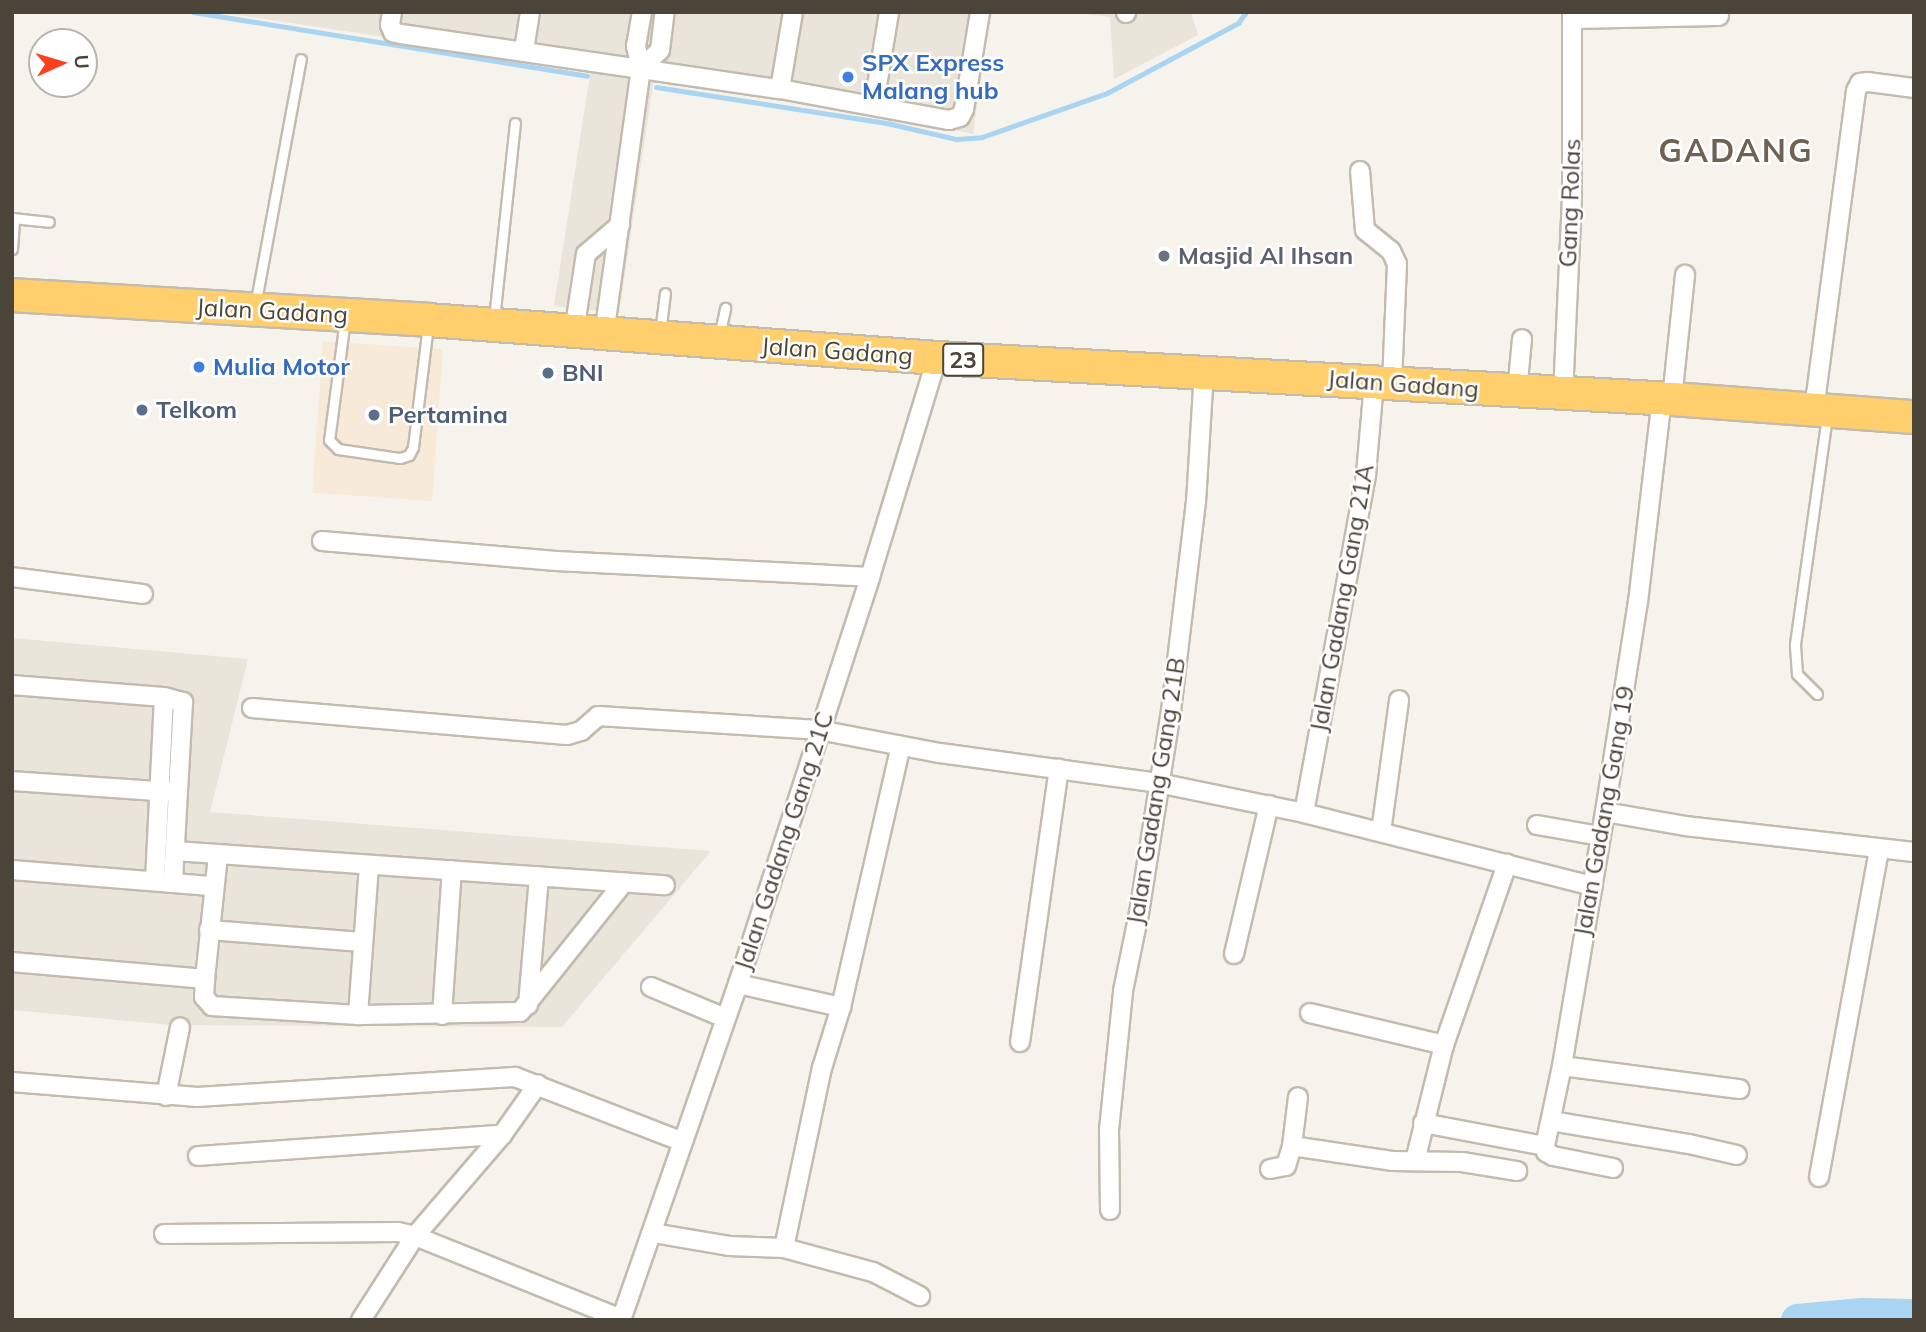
<!DOCTYPE html>
<style>
body{margin:0}
#map{position:relative;width:1926px;height:1332px;overflow:hidden;background:#f6f3ec;font-family:Mulish,sans-serif}
div>[style]{position:absolute}
[style*='--x']{left:calc(var(--x)*1px);top:calc(var(--y)*1px);width:calc(var(--w)*1px);rotate:calc(var(--a)*1deg)}
.residential>*{inset:0;background:#eae5da}
.commercial>*{inset:0;background:#f7ead8;transform-origin:0 0}
.stream>*{height:5px;margin:-2.5px;padding:0 2.5px;transform-origin:2.5px;border-radius:2.5px;background:#a9d4f2}
.river>*{height:33px;margin:-16.5px;padding:0 16.5px;transform-origin:16.5px;border-radius:16.5px;background:#a9d4f2}
.roads{filter:drop-shadow(2px 0 #c2bbae) drop-shadow(-2px 0 #c2bbae) drop-shadow(0 2px #c2bbae) drop-shadow(0 -2px #c2bbae)}
.lane>*{height:9px;margin:-4.5px;padding:0 4.5px;transform-origin:4.5px;border-radius:4.5px;background:#fff}
.street>*{height:18px;margin:-9px;padding:0 9px;transform-origin:9px;border-radius:9px;background:#fff}
.highway>*{height:32px;margin:-16px;padding:0 16px;transform-origin:16px;border-radius:16px;background:#ffcf6e}
.dots>*{width:19px;height:19px;translate:-50% -50%;box-sizing:border-box;border:4px solid #fff;border-radius:50%}
span{translate:-50% -50%;white-space:nowrap;text-align:center;line-height:1.15;-webkit-text-stroke:5px #fff;paint-order:stroke}
.shield-label span{padding:2px 5px;background:#fff;border:2px solid;border-radius:5px;-webkit-text-stroke-width:0}
.shield-label{font-size:23px;color:#4b4439;font-weight:700}
.shop-label{font-size:24px;color:#366cbe;font-weight:700}
.left{translate:0 -50%;text-align:left}
.street-label{font-size:24px;color:#4b4439}
.worship-label{font-size:24px;color:#5b616d;font-weight:700}
.service-label{font-size:24px;color:#4e5e75;font-weight:700}
.district-label{font-size:32px;color:#6e6250;font-weight:700;letter-spacing:2px}
.frame{position:absolute;inset:0;border:14px solid #4b4439;pointer-events:none}
.north{position:absolute;left:28px;top:28px;width:70px;height:70px;box-sizing:border-box;background:#fff;border:2px solid #b7b4b0;border-radius:50%;rotate:86deg;font-size:19px;font-weight:700;line-height:28px;text-align:center;color:#4b4439}
.north::after{content:'';display:block;margin:auto;width:24px;height:32px;background:#fc3f1d;clip-path:polygon(50% 0,100% 100%,50% 72%,0 100%)}
</style>
<div id="map">
<div class="residential">
<div style="clip-path:polygon(218px 12px,990px 12px,973px 134px,865px 110px,654px 78px,619px 313px,554px 306px,591px 68px)"></div>
<div style="clip-path:polygon(1069px 12px,1191px 12px,1198px 35px,1114px 79px,1110px 17px)"></div>
<div style="clip-path:polygon(12px 638px,248px 659px,210px 812px,711px 851px,562px 1027px,171px 1025px,12px 1010px)"></div>
</div>
<div class="commercial">
<div style="left:323px;top:341px;width:120px;height:152px;rotate:4deg"></div>
</div>
<div class="stream">
<div style="--x:193;--y:12;--w:399;--a:9.2"></div>
<div style="--x:656;--y:87;--w:238;--a:8.9"></div>
<div style="--x:891;--y:124;--w:67;--a:13"></div>
<div style="--x:956;--y:139;--w:26;--a:-4"></div>
<div style="--x:982;--y:137;--w:133;--a:-19.4"></div>
<div style="--x:1107;--y:93;--w:149;--a:-28.1"></div>
<div style="--x:1238;--y:23;--w:14;--a:-54"></div>
</div>
<div class="river">
<div style="--x:1797;--y:1320;--w:65;--a:-5.3"></div>
<div style="--x:1862;--y:1314;--w:52;--a:1.1"></div>
</div>
<div class="roads">
<div class="lane">
<div style="--x:12;--y:218;--w:37;--a:6"></div>
<div style="--x:12;--y:249;--w:31;--a:-86"></div>
<div style="--x:255;--y:306;--w:251;--a:-79.5"></div>
<div style="--x:345;--y:319;--w:122;--a:97.5"></div>
<div style="--x:329;--y:440;--w:13;--a:45"></div>
<div style="--x:338;--y:449;--w:63;--a:8.3"></div>
<div style="--x:400;--y:458;--w:9;--a:-18"></div>
<div style="--x:409;--y:455;--w:9;--a:-63"></div>
<div style="--x:413;--y:447;--w:123;--a:-83"></div>
<div style="--x:494;--y:319;--w:197;--a:-83.9"></div>
<div style="--x:660;--y:333;--w:40;--a:-82.9"></div>
<div style="--x:719;--y:337;--w:30;--a:-78"></div>
<div style="--x:1817;--y:694;--w:28;--a:-135"></div>
<div style="--x:1797;--y:674;--w:30;--a:-94"></div>
<div style="--x:1795;--y:644;--w:229;--a:-82"></div>
</div>
<div class="street">
<div style="--x:392;--y:12;--w:13;--a:99"></div>
<div style="--x:390;--y:25;--w:8;--a:67"></div>
<div style="--x:393;--y:32;--w:8;--a:14"></div>
<div style="--x:401;--y:34;--w:383;--a:8.3"></div>
<div style="--x:780;--y:89;--w:172;--a:10.4"></div>
<div style="--x:949;--y:120;--w:11;--a:-15"></div>
<div style="--x:960;--y:117;--w:9;--a:-63"></div>
<div style="--x:964;--y:109;--w:98;--a:-80.6"></div>
<div style="--x:1126;--y:13;--w:1;--a:-90"></div>
<div style="--x:1572;--y:19;--w:147;--a:-1.2"></div>
<div style="--x:524;--y:50;--w:38;--a:-81"></div>
<div style="--x:641;--y:68;--w:26;--a:-43"></div>
<div style="--x:660;--y:50;--w:38;--a:-83"></div>
<div style="--x:780;--y:89;--w:78;--a:-80.4"></div>
<div style="--x:874;--y:104;--w:93;--a:-80.7"></div>
<div style="--x:1360;--y:171;--w:59;--a:85.2"></div>
<div style="--x:1365;--y:230;--w:33;--a:39"></div>
<div style="--x:1391;--y:251;--w:14;--a:65"></div>
<div style="--x:1397;--y:264;--w:119;--a:92.4"></div>
<div style="--x:574;--y:332;--w:79;--a:-81.3"></div>
<div style="--x:586;--y:254;--w:45;--a:-40.5"></div>
<div style="--x:604;--y:335;--w:270;--a:-82.1"></div>
<div style="--x:641;--y:68;--w:23;--a:-103"></div>
<div style="--x:636;--y:46;--w:35;--a:-80"></div>
<div style="--x:1517;--y:392;--w:53;--a:-84.6"></div>
<div style="--x:1563;--y:395;--w:200;--a:-87.4"></div>
<div style="--x:1572;--y:195;--w:183;--a:-90"></div>
<div style="--x:1672;--y:399;--w:125;--a:-84"></div>
<div style="--x:1814;--y:410;--w:322;--a:-82.5"></div>
<div style="--x:1856;--y:91;--w:9;--a:-63"></div>
<div style="--x:1860;--y:83;--w:8;--a:-7"></div>
<div style="--x:1868;--y:82;--w:46;--a:7.4"></div>
<div style="--x:322;--y:541;--w:235;--a:4.9"></div>
<div style="--x:556;--y:561;--w:314;--a:2.9"></div>
<div style="--x:12;--y:577;--w:132;--a:7.4"></div>
<div style="--x:12;--y:685;--w:152;--a:4.5"></div>
<div style="--x:164;--y:697;--w:20;--a:15"></div>
<div style="--x:183;--y:702;--w:180;--a:93.2"></div>
<div style="--x:252;--y:708;--w:316;--a:4.9"></div>
<div style="--x:567;--y:735;--w:15;--a:-16"></div>
<div style="--x:581;--y:731;--w:23;--a:-41"></div>
<div style="--x:598;--y:716;--w:221;--a:3.6"></div>
<div style="--x:819;--y:730;--w:123;--a:10.8"></div>
<div style="--x:940;--y:753;--w:220;--a:7.8"></div>
<div style="--x:1158;--y:783;--w:149;--a:11.6"></div>
<div style="--x:1304;--y:813;--w:298;--a:14.2"></div>
<div style="--x:12;--y:781;--w:157;--a:4"></div>
<div style="--x:1605;--y:812;--w:81;--a:9.9"></div>
<div style="--x:1685;--y:826;--w:230;--a:6.5"></div>
<div style="--x:1304;--y:813;--w:345;--a:-79.6"></div>
<div style="--x:1366;--y:474;--w:92;--a:-85"></div>
<div style="--x:1537;--y:825;--w:64;--a:9.9"></div>
<div style="--x:1381;--y:832;--w:133;--a:-82.2"></div>
<div style="--x:175;--y:851;--w:491;--a:4"></div>
<div style="--x:12;--y:870;--w:202;--a:4.6"></div>
<div style="--x:155;--y:881;--w:184;--a:-87.2"></div>
<div style="--x:209;--y:930;--w:154;--a:4.5"></div>
<div style="--x:1234;--y:954;--w:153;--a:-76.8"></div>
<div style="--x:12;--y:962;--w:194;--a:5"></div>
<div style="--x:205;--y:979;--w:125;--a:-84"></div>
<div style="--x:205;--y:979;--w:18;--a:93"></div>
<div style="--x:204;--y:997;--w:12;--a:48"></div>
<div style="--x:212;--y:1006;--w:146;--a:3.5"></div>
<div style="--x:358;--y:1015;--w:150;--a:-85.8"></div>
<div style="--x:738;--y:984;--w:106;--a:12.6"></div>
<div style="--x:651;--y:987;--w:80;--a:22.7"></div>
<div style="--x:528;--y:1005;--w:129;--a:-85.1"></div>
<div style="--x:1310;--y:1013;--w:138;--a:13.4"></div>
<div style="--x:358;--y:1015;--w:162;--a:-1.1"></div>
<div style="--x:520;--y:1012;--w:166;--a:-51.3"></div>
<div style="--x:442;--y:1015;--w:145;--a:-86.1"></div>
<div style="--x:1020;--y:1042;--w:276;--a:-81.9"></div>
<div style="--x:1562;--y:1066;--w:179;--a:7.4"></div>
<div style="--x:12;--y:1082;--w:186;--a:4.6"></div>
<div style="--x:197;--y:1097;--w:319;--a:-3.6"></div>
<div style="--x:515;--y:1077;--w:178;--a:21.1"></div>
<div style="--x:166;--y:1096;--w:70;--a:-78.5"></div>
<div style="--x:1551;--y:1121;--w:140;--a:9.5"></div>
<div style="--x:1689;--y:1144;--w:49;--a:12.9"></div>
<div style="--x:1423;--y:1123;--w:124;--a:10.7"></div>
<div style="--x:1292;--y:1146;--w:49;--a:-83"></div>
<div style="--x:198;--y:1156;--w:305;--a:-4"></div>
<div style="--x:502;--y:1135;--w:62;--a:-54.8"></div>
<div style="--x:1415;--y:1161;--w:120;--a:-76"></div>
<div style="--x:1444;--y:1045;--w:192;--a:-70.8"></div>
<div style="--x:1613;--y:1168;--w:61;--a:-168.7"></div>
<div style="--x:1553;--y:1156;--w:8;--a:-150"></div>
<div style="--x:1546;--y:1152;--w:6;--a:-99"></div>
<div style="--x:1545;--y:1146;--w:82;--a:-78"></div>
<div style="--x:1562;--y:1066;--w:258;--a:-80.4"></div>
<div style="--x:1605;--y:812;--w:213;--a:-81.1"></div>
<div style="--x:1638;--y:602;--w:204;--a:-83.3"></div>
<div style="--x:1270;--y:1169;--w:16;--a:-11"></div>
<div style="--x:1286;--y:1166;--w:21;--a:-73"></div>
<div style="--x:1292;--y:1146;--w:101;--a:8.5"></div>
<div style="--x:1392;--y:1161;--w:70;--a:0.8"></div>
<div style="--x:1462;--y:1162;--w:56;--a:9.3"></div>
<div style="--x:1819;--y:1177;--w:333;--a:-79.6"></div>
<div style="--x:1110;--y:1210;--w:80;--a:-90.7"></div>
<div style="--x:1109;--y:1130;--w:140;--a:-84.2"></div>
<div style="--x:1123;--y:991;--w:80;--a:-78.4"></div>
<div style="--x:1139;--y:913;--w:205;--a:-81"></div>
<div style="--x:1171;--y:711;--w:210;--a:-83.2"></div>
<div style="--x:1196;--y:502;--w:130;--a:-86.5"></div>
<div style="--x:653;--y:1233;--w:77;--a:9.7"></div>
<div style="--x:729;--y:1246;--w:55;--a:2.1"></div>
<div style="--x:784;--y:1248;--w:92;--a:15.1"></div>
<div style="--x:873;--y:1272;--w:53;--a:27.1"></div>
<div style="--x:164;--y:1234;--w:234;--a:-0.5"></div>
<div style="--x:398;--y:1232;--w:17;--a:13"></div>
<div style="--x:415;--y:1236;--w:133;--a:-49.3"></div>
<div style="--x:784;--y:1248;--w:184;--a:-78.1"></div>
<div style="--x:822;--y:1068;--w:64;--a:-72.7"></div>
<div style="--x:841;--y:1007;--w:268;--a:-77.1"></div>
<div style="--x:361;--y:1320;--w:100;--a:-57.3"></div>
<div style="--x:415;--y:1236;--w:222;--a:21.9"></div>
<div style="--x:621;--y:1320;--w:356;--a:-70.8"></div>
<div style="--x:738;--y:984;--w:428;--a:-72"></div>
<div style="--x:870;--y:577;--w:229;--a:-73"></div>
</div>
<div class="highway">
<div style="--x:12;--y:295;--w:417;--a:3.4"></div>
<div style="--x:428;--y:320;--w:510;--a:4.27"></div>
<div style="--x:937;--y:358;--w:736;--a:3.19"></div>
<div style="--x:1672;--y:399;--w:243;--a:4.3"></div>
</div>
</div>
<div class="dots">
<div style="left:848px;top:77px;background:#3f7fe0"></div>
<div style="left:1164px;top:256px;background:#6b7280"></div>
<div style="left:199px;top:367px;background:#3f7fe0"></div>
<div style="left:548px;top:373px;background:#5c6f8a"></div>
<div style="left:142px;top:410px;background:#5c6f8a"></div>
<div style="left:374px;top:415px;background:#5c6f8a"></div>
</div>
<div class="shield-label">
<span style="left:963px;top:360px">23</span>
</div>
<div class="shop-label">
<span class="left" style="left:862px;top:77px">SPX Express<br>Malang hub</span>
<span class="left" style="left:213px;top:367px">Mulia Motor</span>
</div>
<div class="street-label">
<span style="left:1570px;top:203px;rotate:-88deg">Gang Rolas</span>
<span style="left:272px;top:311px;rotate:3deg">Jalan Gadang</span>
<span style="left:837px;top:351px;rotate:4deg">Jalan Gadang</span>
<span style="left:1403px;top:384px;rotate:4deg">Jalan Gadang</span>
<span style="left:1342px;top:598px;rotate:-80deg">Jalan Gadang Gang 21A</span>
<span style="left:1156px;top:791px;rotate:-81deg">Jalan Gadang Gang 21B</span>
<span style="left:1604px;top:811px;rotate:-80deg">Jalan Gadang Gang 19</span>
<span style="left:784px;top:841px;rotate:-72deg">Jalan Gadang Gang 21C</span>
</div>
<div class="worship-label">
<span class="left" style="left:1178px;top:256px">Masjid Al Ihsan</span>
</div>
<div class="service-label">
<span class="left" style="left:562px;top:373px">BNI</span>
<span class="left" style="left:156px;top:410px">Telkom</span>
<span class="left" style="left:388px;top:415px">Pertamina</span>
</div>
<div class="district-label">
<span style="left:1736px;top:150px">GADANG</span>
</div>
<div class="frame"></div>
<div class="north">U</div>
</div>
